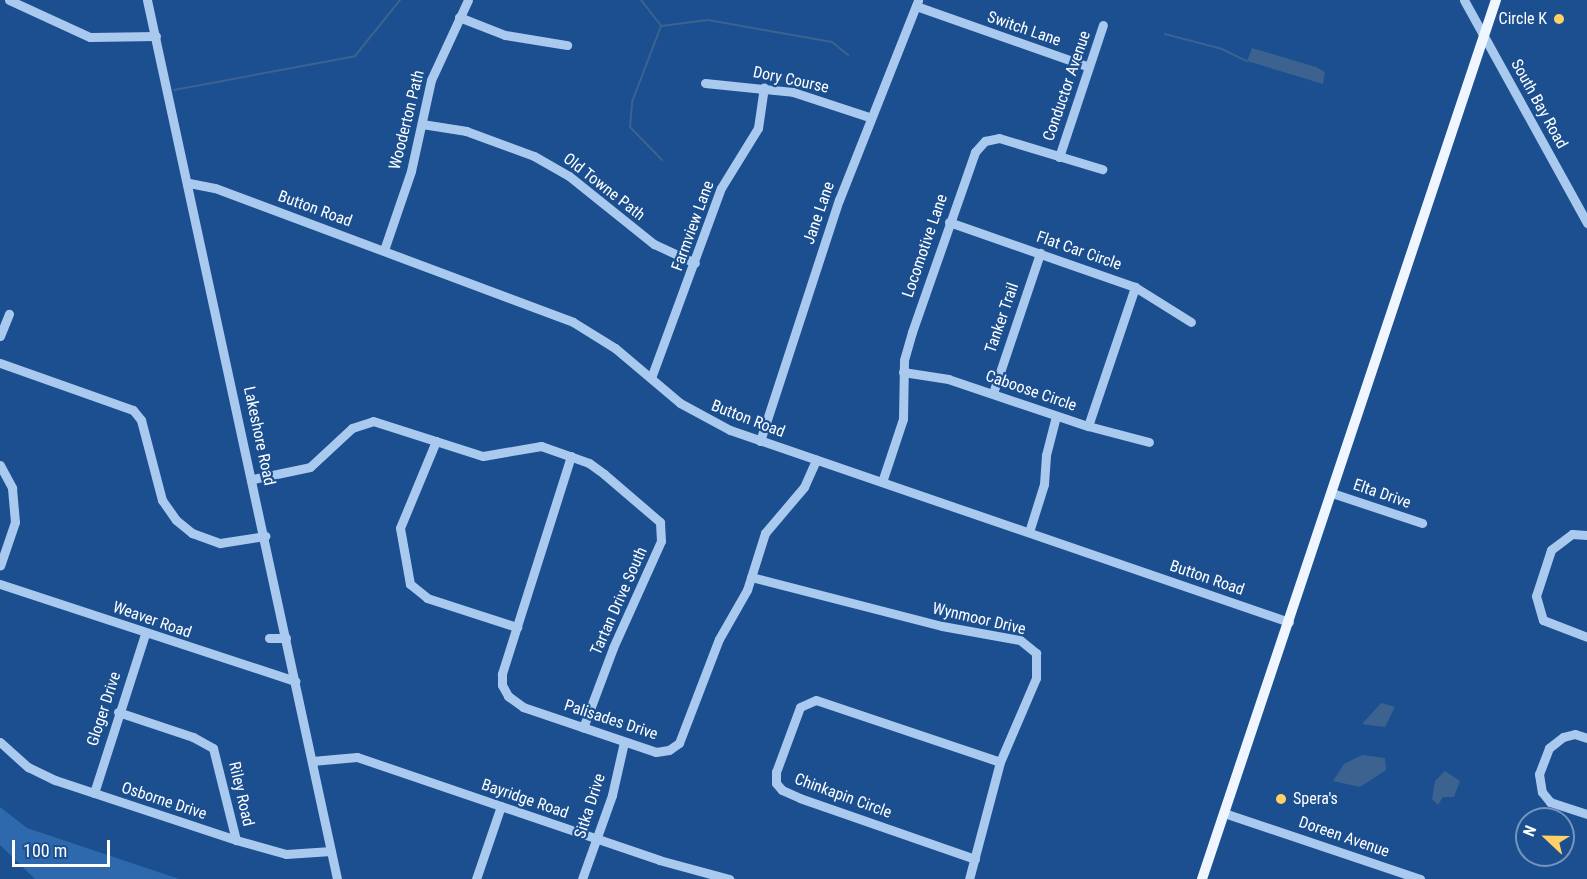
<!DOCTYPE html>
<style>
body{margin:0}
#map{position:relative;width:1587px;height:879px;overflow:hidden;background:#1b4f8f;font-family:"Roboto Condensed",sans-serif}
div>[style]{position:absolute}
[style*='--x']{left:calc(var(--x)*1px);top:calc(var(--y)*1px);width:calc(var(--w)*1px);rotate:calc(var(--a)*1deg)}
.green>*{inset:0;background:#2e69ad}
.water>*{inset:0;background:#3c6290}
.stream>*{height:2px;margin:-1px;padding:0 1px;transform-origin:1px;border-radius:1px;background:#3c6290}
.minor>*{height:9px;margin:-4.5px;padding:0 4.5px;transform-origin:4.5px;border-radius:4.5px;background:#a9c9ee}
.major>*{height:10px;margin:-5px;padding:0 5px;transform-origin:5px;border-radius:5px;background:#f0f6ff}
.dots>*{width:16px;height:16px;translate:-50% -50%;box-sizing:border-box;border:3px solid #1b4f8f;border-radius:50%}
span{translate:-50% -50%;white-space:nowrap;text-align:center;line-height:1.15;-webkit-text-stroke:4.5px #1b4f8f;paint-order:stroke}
.poi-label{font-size:16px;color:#fff}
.right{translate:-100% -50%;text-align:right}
.left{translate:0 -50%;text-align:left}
.street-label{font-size:16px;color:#fff}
.north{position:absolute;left:1515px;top:807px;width:60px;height:60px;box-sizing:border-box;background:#1b4f8f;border:2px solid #7695bc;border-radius:50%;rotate:292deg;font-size:16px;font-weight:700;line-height:24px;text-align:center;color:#fff}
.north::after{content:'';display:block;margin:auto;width:21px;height:27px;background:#ffd166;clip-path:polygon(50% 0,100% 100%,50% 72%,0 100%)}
.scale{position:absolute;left:12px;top:840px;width:98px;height:27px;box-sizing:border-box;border:3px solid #fff;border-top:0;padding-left:8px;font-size:18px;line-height:21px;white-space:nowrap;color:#fff;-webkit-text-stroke:4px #1b4f8f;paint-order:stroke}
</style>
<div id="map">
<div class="green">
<div style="clip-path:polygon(0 807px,27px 828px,179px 879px,35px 879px,0 845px)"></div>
</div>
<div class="water">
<div style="clip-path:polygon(1252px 48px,1316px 67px,1325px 72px,1323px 84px,1247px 61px)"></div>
<div style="clip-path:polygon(1381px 703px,1395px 707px,1385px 727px,1362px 724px)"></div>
<div style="clip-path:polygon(1362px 755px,1385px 758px,1386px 770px,1360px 787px,1333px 781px,1344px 764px)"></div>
<div style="clip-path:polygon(1445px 771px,1460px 781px,1454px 797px,1443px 797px,1438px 805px,1432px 799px,1435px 781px)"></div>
</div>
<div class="stream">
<div style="--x:641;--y:0;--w:33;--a:52"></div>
<div style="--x:1165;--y:34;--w:59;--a:14.7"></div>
<div style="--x:1222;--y:49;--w:28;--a:26"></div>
<div style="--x:174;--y:90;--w:184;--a:-10.6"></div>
<div style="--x:355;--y:56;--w:72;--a:-51.2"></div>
<div style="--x:662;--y:160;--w:46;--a:-134.1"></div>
<div style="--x:630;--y:127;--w:25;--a:-85"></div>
<div style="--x:632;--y:102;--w:81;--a:-69.1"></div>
<div style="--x:661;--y:26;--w:47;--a:-7.3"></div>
<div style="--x:708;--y:20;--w:126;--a:10.1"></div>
<div style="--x:832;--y:42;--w:21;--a:39"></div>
</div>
<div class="minor">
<div style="--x:9;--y:0;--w:89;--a:24.6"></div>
<div style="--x:90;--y:37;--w:66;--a:-0.9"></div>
<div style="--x:147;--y:0;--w:899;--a:77.8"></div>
<div style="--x:1464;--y:0;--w:255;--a:61.1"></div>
<div style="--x:916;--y:6;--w:183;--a:19.4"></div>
<div style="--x:459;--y:17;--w:49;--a:21.4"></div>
<div style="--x:505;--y:35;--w:63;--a:9.2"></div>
<div style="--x:705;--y:83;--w:88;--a:5.8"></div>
<div style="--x:793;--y:92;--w:80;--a:18.2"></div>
<div style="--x:422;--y:124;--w:45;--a:9"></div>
<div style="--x:466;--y:131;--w:72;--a:20.2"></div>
<div style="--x:534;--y:156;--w:40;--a:29.7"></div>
<div style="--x:569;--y:176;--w:109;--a:38.7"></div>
<div style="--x:654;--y:244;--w:45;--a:24.9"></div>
<div style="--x:1059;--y:157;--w:139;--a:-71.6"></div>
<div style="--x:189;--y:183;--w:26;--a:11"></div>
<div style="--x:215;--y:188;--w:382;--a:20.5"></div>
<div style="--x:573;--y:322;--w:49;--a:31.8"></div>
<div style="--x:615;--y:348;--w:85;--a:40.2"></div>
<div style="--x:680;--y:403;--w:57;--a:28.4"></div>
<div style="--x:730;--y:430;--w:591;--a:18.96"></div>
<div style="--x:949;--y:222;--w:197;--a:19.3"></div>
<div style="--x:1135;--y:287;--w:66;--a:32"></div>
<div style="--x:384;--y:250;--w:83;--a:-71.1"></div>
<div style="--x:411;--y:171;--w:93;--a:-77.6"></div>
<div style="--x:431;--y:80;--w:88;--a:-65.2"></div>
<div style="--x:0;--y:336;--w:24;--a:-68"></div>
<div style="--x:0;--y:363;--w:141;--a:19.5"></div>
<div style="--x:133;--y:410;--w:13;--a:51"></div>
<div style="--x:141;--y:420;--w:83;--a:75.3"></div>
<div style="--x:162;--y:500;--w:24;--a:55"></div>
<div style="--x:176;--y:520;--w:21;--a:39"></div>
<div style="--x:192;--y:533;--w:30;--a:20"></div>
<div style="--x:220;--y:543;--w:46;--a:-8.8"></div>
<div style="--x:903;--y:372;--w:46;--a:8.8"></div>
<div style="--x:948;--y:379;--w:148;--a:18.6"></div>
<div style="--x:1088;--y:426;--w:63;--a:14.7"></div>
<div style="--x:651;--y:378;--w:202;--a:-69.8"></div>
<div style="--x:721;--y:188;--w:70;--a:-58.3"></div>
<div style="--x:758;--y:128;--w:41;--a:-81.7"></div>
<div style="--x:993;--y:393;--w:148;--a:-71.4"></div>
<div style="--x:1088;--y:426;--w:147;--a:-71.3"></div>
<div style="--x:436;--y:441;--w:94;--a:112.5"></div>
<div style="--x:400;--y:528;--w:57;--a:79.9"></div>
<div style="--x:410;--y:584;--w:22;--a:39"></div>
<div style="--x:427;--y:598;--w:95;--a:17.9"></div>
<div style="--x:760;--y:441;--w:254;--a:-71.9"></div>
<div style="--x:839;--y:200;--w:215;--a:-68.4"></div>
<div style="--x:571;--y:456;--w:229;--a:107.6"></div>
<div style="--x:502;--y:674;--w:11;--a:90"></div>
<div style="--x:502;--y:685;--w:13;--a:61"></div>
<div style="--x:508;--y:696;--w:19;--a:36"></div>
<div style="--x:523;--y:707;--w:140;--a:18.7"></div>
<div style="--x:656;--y:752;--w:13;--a:-9"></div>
<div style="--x:669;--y:750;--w:12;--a:-35"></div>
<div style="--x:679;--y:743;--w:111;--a:-69"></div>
<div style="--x:719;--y:639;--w:56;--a:-60.3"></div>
<div style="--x:747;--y:590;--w:60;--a:-72.5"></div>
<div style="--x:765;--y:533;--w:60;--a:-49.7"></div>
<div style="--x:804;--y:487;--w:30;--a:-66"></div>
<div style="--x:0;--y:465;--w:26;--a:62"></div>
<div style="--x:12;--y:488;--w:34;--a:85"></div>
<div style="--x:15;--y:522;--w:46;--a:108.8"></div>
<div style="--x:253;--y:479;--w:58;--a:-11.9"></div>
<div style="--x:310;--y:467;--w:57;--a:-42.9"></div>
<div style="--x:352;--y:428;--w:22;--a:-18"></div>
<div style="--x:373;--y:421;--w:115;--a:17.7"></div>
<div style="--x:483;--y:456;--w:59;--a:-9.8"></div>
<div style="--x:541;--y:446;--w:51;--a:19.5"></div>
<div style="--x:589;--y:463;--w:19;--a:36"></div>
<div style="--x:604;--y:474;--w:74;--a:40.6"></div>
<div style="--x:660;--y:522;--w:19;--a:87"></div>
<div style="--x:661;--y:541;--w:117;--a:114.2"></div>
<div style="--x:613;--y:648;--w:85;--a:110.6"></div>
<div style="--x:882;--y:482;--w:66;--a:-71.6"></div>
<div style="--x:903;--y:419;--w:59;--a:-89"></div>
<div style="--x:904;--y:360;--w:29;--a:-74"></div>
<div style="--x:912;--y:332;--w:191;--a:-70.7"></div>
<div style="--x:975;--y:152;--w:15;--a:-48"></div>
<div style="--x:985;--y:141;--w:14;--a:-12"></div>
<div style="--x:999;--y:138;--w:108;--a:16.8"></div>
<div style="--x:1332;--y:493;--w:95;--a:18.4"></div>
<div style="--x:1029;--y:532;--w:50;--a:-72.6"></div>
<div style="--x:1044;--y:484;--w:29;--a:-86"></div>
<div style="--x:1046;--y:455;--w:40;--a:-75.6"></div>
<div style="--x:1587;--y:535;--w:15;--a:-176"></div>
<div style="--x:1572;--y:534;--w:26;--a:143"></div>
<div style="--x:1551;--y:550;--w:48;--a:108.1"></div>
<div style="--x:1536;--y:596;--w:25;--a:74"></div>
<div style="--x:1543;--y:620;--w:47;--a:21.1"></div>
<div style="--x:751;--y:577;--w:197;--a:14.4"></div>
<div style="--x:942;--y:626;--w:79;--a:10.2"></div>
<div style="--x:1020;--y:640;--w:21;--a:39"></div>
<div style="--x:1036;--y:653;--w:25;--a:90"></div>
<div style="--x:1036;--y:678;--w:91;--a:113.2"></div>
<div style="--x:1000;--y:762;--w:121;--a:104.8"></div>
<div style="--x:0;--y:584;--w:311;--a:18.2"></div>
<div style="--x:269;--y:638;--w:17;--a:0"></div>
<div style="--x:118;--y:712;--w:79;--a:18.4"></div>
<div style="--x:193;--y:737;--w:23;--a:29"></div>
<div style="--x:213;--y:748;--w:95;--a:76"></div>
<div style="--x:1587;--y:738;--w:13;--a:-162"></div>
<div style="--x:1575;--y:734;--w:12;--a:166"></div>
<div style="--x:1563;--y:737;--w:18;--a:142"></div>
<div style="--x:1549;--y:748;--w:28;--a:111"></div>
<div style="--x:1539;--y:774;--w:18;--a:81"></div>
<div style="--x:1542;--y:792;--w:13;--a:51"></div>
<div style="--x:1550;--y:802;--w:39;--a:18"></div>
<div style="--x:0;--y:742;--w:38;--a:42"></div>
<div style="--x:28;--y:767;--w:30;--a:26"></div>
<div style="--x:55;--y:780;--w:191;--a:18.3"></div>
<div style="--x:236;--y:840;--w:52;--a:15.6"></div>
<div style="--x:286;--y:854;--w:45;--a:-3.8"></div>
<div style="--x:312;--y:761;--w:45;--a:-5.1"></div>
<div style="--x:357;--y:757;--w:319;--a:18.8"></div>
<div style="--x:659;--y:860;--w:73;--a:15.2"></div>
<div style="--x:94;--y:793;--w:167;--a:-72.2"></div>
<div style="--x:1224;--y:813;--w:207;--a:18.6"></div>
<div style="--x:975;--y:859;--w:185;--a:-160.8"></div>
<div style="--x:800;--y:798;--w:20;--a:-156"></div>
<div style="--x:782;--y:790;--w:9;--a:-131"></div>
<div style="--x:776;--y:783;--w:11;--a:-90"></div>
<div style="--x:776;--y:772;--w:69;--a:-69.7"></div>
<div style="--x:800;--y:707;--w:17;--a:-24"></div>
<div style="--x:816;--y:700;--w:194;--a:18.6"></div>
<div style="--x:476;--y:879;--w:77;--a:-71.1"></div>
<div style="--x:582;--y:879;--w:89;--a:-70.3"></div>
<div style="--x:612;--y:795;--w:54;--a:-77.2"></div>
</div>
<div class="major">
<div style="--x:1202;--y:879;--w:927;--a:-71.51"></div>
</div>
<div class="dots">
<div style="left:1559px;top:19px;background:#ffd166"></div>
<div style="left:1281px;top:799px;background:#ffd166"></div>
</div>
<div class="poi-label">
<span class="right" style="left:1547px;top:19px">Circle K</span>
<span class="left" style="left:1293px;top:799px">Spera's</span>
</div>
<div class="street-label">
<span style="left:1024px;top:29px;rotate:19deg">Switch Lane</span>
<span style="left:791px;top:80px;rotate:12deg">Dory Course</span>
<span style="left:1067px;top:86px;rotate:-71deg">Conductor Avenue</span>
<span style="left:1539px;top:104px;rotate:61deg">South Bay Road</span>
<span style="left:407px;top:120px;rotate:-76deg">Wooderton Path</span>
<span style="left:604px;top:187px;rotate:38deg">Old Towne Path</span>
<span style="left:315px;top:209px;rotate:20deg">Button Road</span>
<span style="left:819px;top:213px;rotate:-71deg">Jane Lane</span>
<span style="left:693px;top:226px;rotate:-70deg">Farmview Lane</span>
<span style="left:925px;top:246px;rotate:-71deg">Locomotive Lane</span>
<span style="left:1079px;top:251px;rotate:19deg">Flat Car Circle</span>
<span style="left:1002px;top:318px;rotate:-71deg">Tanker Trail</span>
<span style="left:1031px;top:391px;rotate:19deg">Caboose Circle</span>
<span style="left:748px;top:419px;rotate:21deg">Button Road</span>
<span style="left:259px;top:436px;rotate:78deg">Lakeshore Road</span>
<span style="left:1382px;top:494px;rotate:19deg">Elta Drive</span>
<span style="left:1207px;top:578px;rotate:19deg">Button Road</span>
<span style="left:619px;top:601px;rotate:-66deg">Tartan Drive South</span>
<span style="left:979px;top:619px;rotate:13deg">Wynmoor Drive</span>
<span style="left:152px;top:620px;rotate:19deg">Weaver Road</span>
<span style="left:104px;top:709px;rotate:-72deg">Gloger Drive</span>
<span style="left:611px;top:720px;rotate:18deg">Palisades Drive</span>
<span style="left:241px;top:794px;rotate:77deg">Riley Road</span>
<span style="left:843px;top:796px;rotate:20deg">Chinkapin Circle</span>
<span style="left:525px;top:799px;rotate:19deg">Bayridge Road</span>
<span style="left:164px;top:801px;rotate:18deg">Osborne Drive</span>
<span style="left:590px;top:806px;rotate:-72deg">Sitka Drive</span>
<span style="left:1344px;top:837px;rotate:19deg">Doreen Avenue</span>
</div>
<div class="north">N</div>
<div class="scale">100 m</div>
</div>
